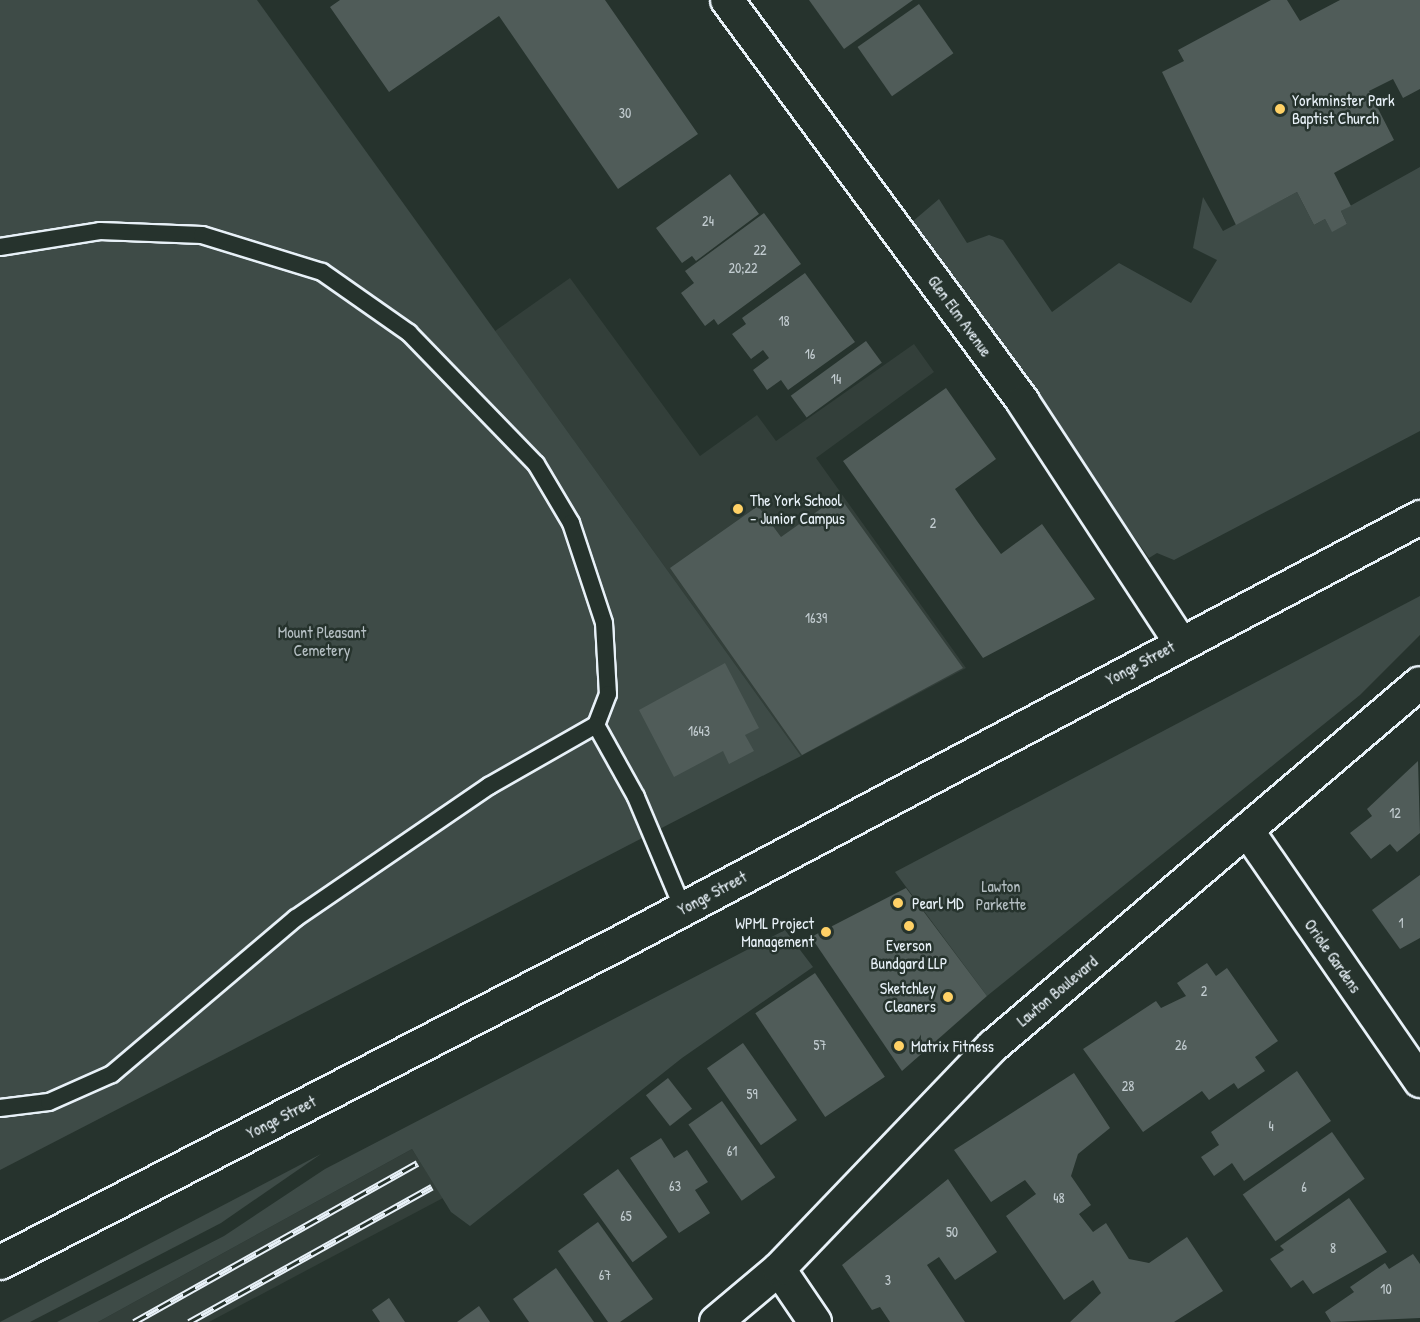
<!DOCTYPE html>
<style>
body{margin:0}
#map{position:relative;width:1420px;height:1322px;overflow:hidden;background:#26332d;font-family:"Patrick Hand",sans-serif}
div>[style]{position:absolute}
[style*='--x']{left:calc(var(--x)*1px);top:calc(var(--y)*1px);width:calc(var(--w)*1px);rotate:calc(var(--a)*1deg)}
.built>*{inset:0;background:#333f3a}
.green>*{inset:0;background:#3e4b47}
.building>*{inset:0;background:#505c59;transform-origin:0 0}
.roads{filter:drop-shadow(2px 0 #e8f1f8) drop-shadow(-2px 0 #e8f1f8) drop-shadow(0 2px #e8f1f8) drop-shadow(0 -2px #e8f1f8)}
.lane>*{height:16px;margin:-8px;padding:0 8px;transform-origin:8px;border-radius:8px;background:#26332d}
.street>*{height:32px;margin:-16px;padding:0 16px;transform-origin:16px;border-radius:16px;background:#26332d}
.primary>*{height:33px;margin:-16.5px;padding:0 16.5px;transform-origin:16.5px;border-radius:16.5px;background:#26332d}
.rail>*{height:7px;margin-top:-3.5px;transform-origin:0;background:repeating-linear-gradient(90deg,#26332d 0 14px,#e8f1f8 0 28px);box-sizing:border-box;border-block:2px solid #e8f1f8}
.dots>*{width:16px;height:16px;translate:-50% -50%;box-sizing:border-box;border:3px solid #26332d;border-radius:50%}
span{translate:-50% -50%;white-space:nowrap;text-align:center;line-height:1.15;-webkit-text-stroke:5px #26332d;paint-order:stroke}
.number-label{font-size:14px;color:#c2ccd0}
.number-label span{-webkit-text-stroke-width:0}
.poi-label{font-size:16px;color:#e8f1f8}
.left{translate:0 -50%;text-align:left}
.right{translate:-100% -50%;text-align:right}
.street-label{font-size:16px;color:#e8f1f8}
.park-label{font-size:16px;color:#b5bfc3}
</style>
<div id="map">
<div class="built">
<div style="clip-path:polygon(570px 278px,700px 456px,757px 415px,776px 441px,914px 344px,934px 372px,816px 458px,966px 668px,801px 756px,495px 331px)"></div>
<div style="clip-path:polygon(412px 1149px,443px 1198px,209px 1322px,98px 1322px)"></div>
</div>
<div class="green">
<div style="clip-path:polygon(0 0,257px 0,801px 756px,0 1170px)"></div>
<div style="clip-path:polygon(1420px 167px,1420px 431px,1174px 560px,1157px 553px,1149px 558px,912px 222px,939px 199px,967px 243px,989px 235px,1003px 240px,1052px 312px,1119px 263px,1191px 303px,1217px 260px,1193px 248px,1203px 197px,1223px 231px,1297px 192px,1314px 225px,1325px 219px,1332px 231px,1347px 224px,1341px 211px)"></div>
<div style="clip-path:polygon(1420px 596px,1420px 635px,1360px 695px,987px 996px,895px 872px)"></div>
<div style="clip-path:polygon(785px 930px,813px 967px,682px 1058px,470px 1226px,451px 1212px,412px 1149px,98px 1322px,57px 1322px,224px 1236px,325px 1169px)"></div>
<div style="clip-path:polygon(321px 1154px,221px 1223px,30px 1322px,0 1322px)"></div>
</div>
<div class="building">
<div style="clip-path:polygon(340px 0,605px 0,698px 134px,618px 189px,499px 16px,389px 92px,330px 7px)"></div>
<div style="clip-path:polygon(809px 0,913px 0,844px 49px)"></div>
<div style="clip-path:polygon(1271px 0,1287px 0,1300px 21px,1340px 0,1420px 0,1420px 89px,1403px 98px,1393px 79px,1369px 91px,1394px 140px,1334px 173px,1351px 206px,1341px 211px,1347px 224px,1332px 232px,1325px 219px,1314px 225px,1297px 192px,1236px 225px,1162px 72px,1184px 61px,1178px 50px)"></div>
<div style="left:919px;top:4px;width:60px;height:75px;rotate:55deg"></div>
<div style="clip-path:polygon(730px 174px,759px 214px,696px 261px,692px 256px,682px 263px,656px 228px)"></div>
<div style="clip-path:polygon(764px 213px,801px 264px,718px 325px,714px 319px,705px 326px,681px 293px,694px 283px,685px 271px)"></div>
<div style="clip-path:polygon(805px 273px,855px 342px,788px 390px,781px 380px,767px 390px,753px 370px,769px 358px,763px 350px,751px 359px,732px 334px,746px 324px,742px 318px)"></div>
<div style="left:866px;top:341px;width:27px;height:93px;rotate:54deg"></div>
<div style="clip-path:polygon(946px 388px,996px 459px,955px 489px,977px 521px,1001px 554px,1042px 524px,1095px 599px,983px 658px,843px 461px)"></div>
<div style="clip-path:polygon(839px 496px,963px 668px,802px 755px,670px 568px,758px 506px,781px 537px)"></div>
<div style="clip-path:polygon(725px 663px,759px 728px,745px 735px,754px 751px,729px 764px,723px 751px,674px 777px,639px 710px)"></div>
<div style="clip-path:polygon(1418px 761px,1420px 833px,1397px 852px,1390px 844px,1371px 859px,1350px 833px,1372px 816px,1367px 809px)"></div>
<div style="clip-path:polygon(1420px 875px,1420px 938px,1400px 949px,1372px 910px)"></div>
<div style="clip-path:polygon(906px 888px,987px 996px,902px 1071px,811px 937px)"></div>
<div style="clip-path:polygon(1207px 963px,1216px 976px,1227px 968px,1278px 1041px,1255px 1057px,1265px 1071px,1238px 1089px,1234px 1083px,1209px 1100px,1202px 1091px,1143px 1132px,1083px 1049px,1156px 1001px,1161px 1008px,1186px 996px,1177px 983px)"></div>
<div style="left:815px;top:973px;width:125px;height:72px;rotate:56deg"></div>
<div style="left:743px;top:1043px;width:94px;height:44px;rotate:55deg"></div>
<div style="clip-path:polygon(1297px 1071px,1331px 1121px,1244px 1181px,1232px 1163px,1214px 1176px,1201px 1157px,1219px 1145px,1211px 1132px)"></div>
<div style="clip-path:polygon(1074px 1073px,1110px 1128px,1078px 1154px,1071px 1176px,1091px 1205px,1079px 1214px,1093px 1232px,1106px 1223px,1129px 1259px,1149px 1263px,1187px 1237px,1223px 1291px,1174px 1322px,1070px 1322px,1101px 1293px,1093px 1280px,1064px 1300px,1006px 1216px,1036px 1194px,1025px 1180px,991px 1202px,954px 1150px)"></div>
<div style="left:668px;top:1078px;width:39px;height:28px;rotate:52deg"></div>
<div style="left:722px;top:1101px;width:93px;height:41px;rotate:55deg"></div>
<div style="left:1332px;top:1132px;width:57px;height:109px;rotate:55deg"></div>
<div style="clip-path:polygon(661px 1138px,674px 1158px,687px 1150px,708px 1182px,695px 1190px,710px 1213px,679px 1233px,630px 1158px)"></div>
<div style="left:618px;top:1169px;width:84px;height:43px;rotate:54deg"></div>
<div style="clip-path:polygon(948px 1179px,997px 1252px,955px 1280px,939px 1257px,927px 1265px,965px 1322px,890px 1322px,880px 1307px,872px 1310px,842px 1265px)"></div>
<div style="clip-path:polygon(1349px 1198px,1387px 1252px,1313px 1294px,1303px 1280px,1291px 1288px,1270px 1259px,1284px 1250px,1280px 1246px)"></div>
<div style="clip-path:polygon(598px 1222px,653px 1299px,620px 1322px,608px 1322px,558px 1251px)"></div>
<div style="clip-path:polygon(1413px 1254px,1420px 1264px,1420px 1318px,1331px 1322px,1325px 1312px,1354px 1292px,1350px 1287px,1385px 1263px,1389px 1269px)"></div>
<div style="clip-path:polygon(556px 1268px,594px 1322px,529px 1322px,513px 1299px)"></div>
<div style="clip-path:polygon(389px 1298px,405px 1322px,380px 1322px,372px 1310px)"></div>
<div style="clip-path:polygon(479px 1306px,490px 1322px,457px 1322px)"></div>
</div>
<div class="roads">
<div class="lane">
<div style="--x:0;--y:247;--w:101;--a:-9.1"></div>
<div style="--x:100;--y:231;--w:102;--a:2.2"></div>
<div style="--x:202;--y:235;--w:126;--a:17.1"></div>
<div style="--x:322;--y:272;--w:106;--a:35"></div>
<div style="--x:409;--y:333;--w:182;--a:45.9"></div>
<div style="--x:536;--y:464;--w:69;--a:59.3"></div>
<div style="--x:571;--y:523;--w:105;--a:71.7"></div>
<div style="--x:604;--y:623;--w:71;--a:86.8"></div>
<div style="--x:608;--y:694;--w:33;--a:111"></div>
<div style="--x:0;--y:1108;--w:49;--a:-7"></div>
<div style="--x:49;--y:1102;--w:69;--a:-24"></div>
<div style="--x:112;--y:1074;--w:241;--a:-40.3"></div>
<div style="--x:296;--y:918;--w:234;--a:-34.4"></div>
<div style="--x:489;--y:786;--w:123;--a:-29.7"></div>
<div style="--x:596;--y:725;--w:82;--a:60.9"></div>
<div style="--x:636;--y:797;--w:121;--a:67.2"></div>
</div>
<div class="street">
<div style="--x:727;--y:0;--w:499;--a:53.6"></div>
<div style="--x:1023;--y:402;--w:287;--a:56.8"></div>
<div style="--x:1247;--y:830;--w:305;--a:55.4"></div>
<div style="--x:779;--y:1269;--w:64;--a:55.8"></div>
<div style="--x:716;--y:1322;--w:82;--a:-40.1"></div>
<div style="--x:779;--y:1269;--w:309;--a:-46.2"></div>
<div style="--x:993;--y:1046;--w:560;--a:-40.37"></div>
</div>
<div class="primary">
<div style="--x:0;--y:1262;--w:698;--a:-27.3"></div>
<div style="--x:620;--y:942;--w:906;--a:-27.98"></div>
</div>
</div>
<div class="rail">
<div style="--x:134;--y:1322;--w:325;--a:-29.3"></div>
<div style="--x:189;--y:1322;--w:278;--a:-29.1"></div>
</div>
<div class="dots">
<div style="left:1280px;top:109px;background:#ffd166"></div>
<div style="left:738px;top:509px;background:#ffd166"></div>
<div style="left:898px;top:903px;background:#ffd166"></div>
<div style="left:909px;top:926px;background:#ffd166"></div>
<div style="left:826px;top:932px;background:#ffd166"></div>
<div style="left:948px;top:997px;background:#ffd166"></div>
<div style="left:899px;top:1046px;background:#ffd166"></div>
</div>
<div class="number-label">
<span style="left:625px;top:113px">30</span>
<span style="left:708px;top:221px">24</span>
<span style="left:760px;top:250px">22</span>
<span style="left:743px;top:268px">20;22</span>
<span style="left:784px;top:321px">18</span>
<span style="left:810px;top:354px">16</span>
<span style="left:836px;top:379px">14</span>
<span style="left:933px;top:523px">2</span>
<span style="left:816px;top:618px">1639</span>
<span style="left:699px;top:731px">1643</span>
<span style="left:1395px;top:813px">12</span>
<span style="left:1401px;top:923px">1</span>
<span style="left:1204px;top:991px">2</span>
<span style="left:820px;top:1045px">57</span>
<span style="left:1181px;top:1045px">26</span>
<span style="left:1128px;top:1086px">28</span>
<span style="left:752px;top:1094px">59</span>
<span style="left:1271px;top:1126px">4</span>
<span style="left:732px;top:1151px">61</span>
<span style="left:675px;top:1186px">63</span>
<span style="left:1304px;top:1187px">6</span>
<span style="left:1059px;top:1198px">48</span>
<span style="left:626px;top:1216px">65</span>
<span style="left:952px;top:1232px">50</span>
<span style="left:1333px;top:1248px">8</span>
<span style="left:605px;top:1275px">67</span>
<span style="left:888px;top:1280px">3</span>
<span style="left:1386px;top:1289px">10</span>
</div>
<div class="poi-label">
<span class="left" style="left:1292px;top:109px">Yorkminster Park<br>Baptist Church</span>
<span class="left" style="left:750px;top:509px">The York School<br>- Junior Campus</span>
<span class="left" style="left:912px;top:903px">Pearl MD</span>
<span class="right" style="left:814px;top:932px">WPML Project<br>Management</span>
<span style="left:909px;top:954px">Everson<br>Bundgard LLP</span>
<span class="right" style="left:936px;top:997px">Sketchley<br>Cleaners</span>
<span class="left" style="left:911px;top:1046px">Matrix Fitness</span>
</div>
<div class="street-label">
<span style="left:960px;top:316px;rotate:54deg">Glen Elm Avenue</span>
<span style="left:1140px;top:663px;rotate:-28deg">Yonge Street</span>
<span style="left:712px;top:893px;rotate:-28deg">Yonge Street</span>
<span style="left:1333px;top:956px;rotate:55deg">Oriole Gardens</span>
<span style="left:1057px;top:991px;rotate:-40deg">Lawton Boulevard</span>
<span style="left:281px;top:1117px;rotate:-27deg">Yonge Street</span>
</div>
<div class="park-label">
<span style="left:322px;top:641px">Mount Pleasant<br>Cemetery</span>
<span style="left:1001px;top:895px">Lawton<br>Parkette</span>
</div>
</div>
